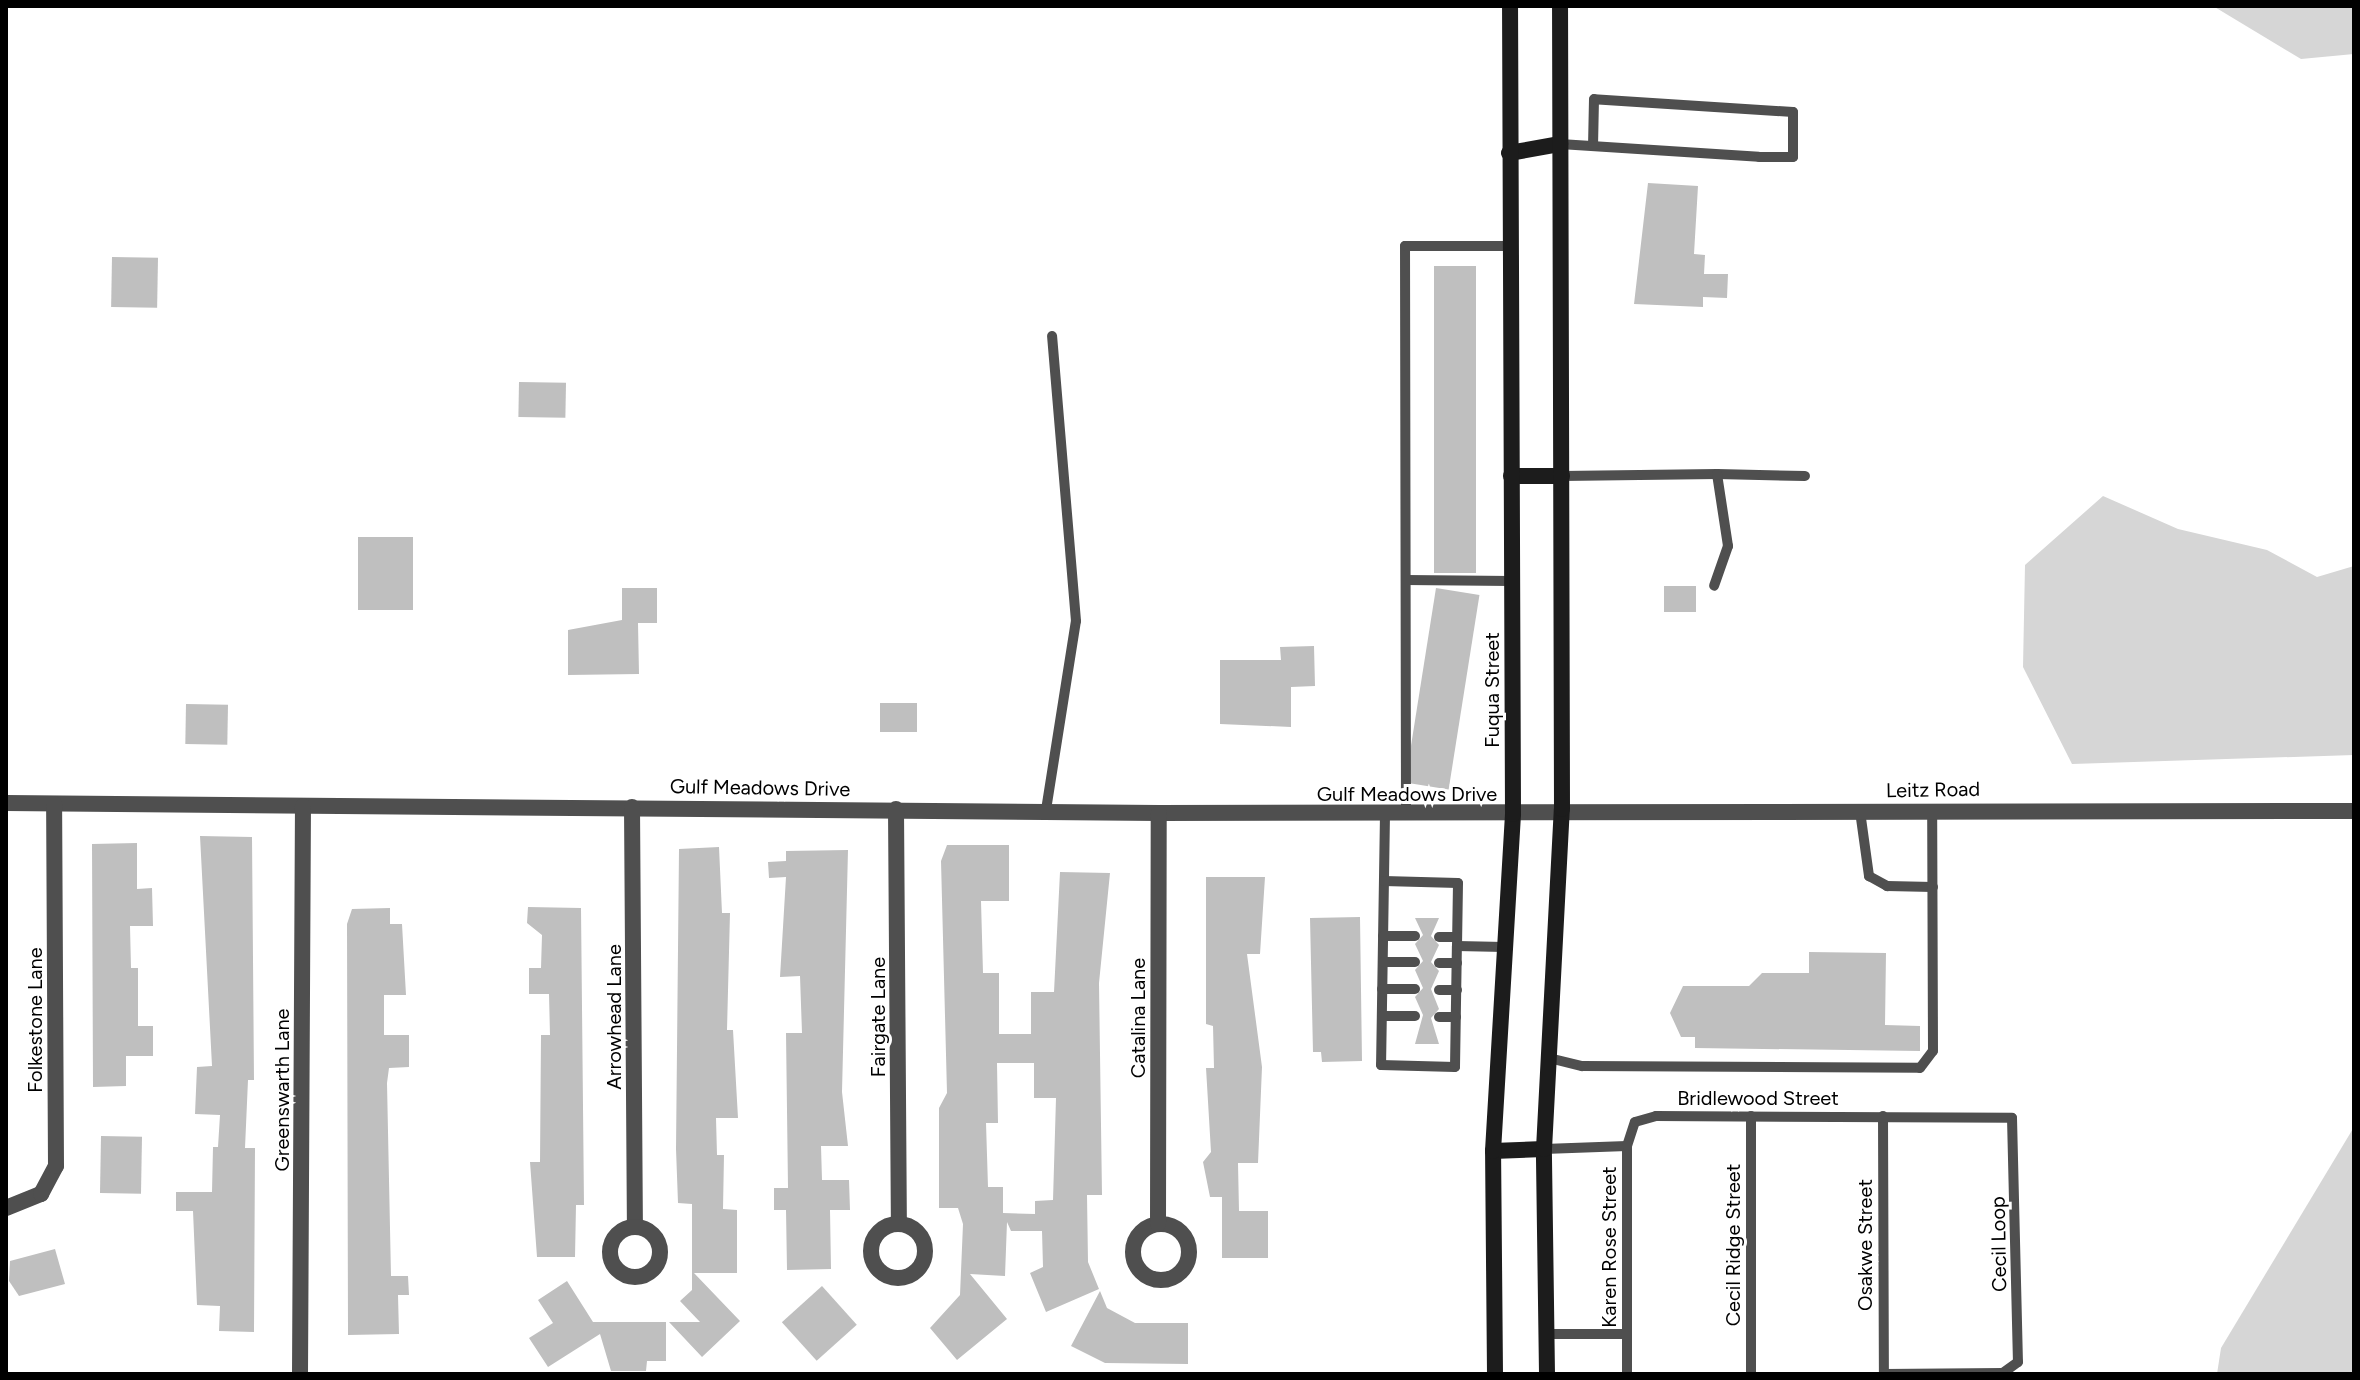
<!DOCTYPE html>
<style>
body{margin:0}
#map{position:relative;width:2360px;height:1380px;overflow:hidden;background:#fff;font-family:Figtree,sans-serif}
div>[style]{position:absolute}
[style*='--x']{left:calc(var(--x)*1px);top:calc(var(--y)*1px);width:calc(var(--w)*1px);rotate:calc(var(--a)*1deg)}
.green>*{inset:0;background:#d6d6d6}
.building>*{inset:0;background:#bfbfbf;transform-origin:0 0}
.service>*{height:10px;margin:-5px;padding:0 5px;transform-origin:5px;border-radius:5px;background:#4f4f4f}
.minor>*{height:16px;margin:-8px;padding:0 8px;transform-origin:8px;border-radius:8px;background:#4f4f4f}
.minor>.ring{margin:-8px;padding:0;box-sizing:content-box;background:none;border:16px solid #4f4f4f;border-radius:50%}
.secondary>*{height:16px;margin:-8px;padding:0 8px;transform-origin:8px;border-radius:8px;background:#1c1c1c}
span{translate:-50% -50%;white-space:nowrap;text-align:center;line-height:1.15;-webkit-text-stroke:6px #fff;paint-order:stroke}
.street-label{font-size:20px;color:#000}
.frame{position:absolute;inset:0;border:8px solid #000;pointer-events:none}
</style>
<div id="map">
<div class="green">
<div style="clip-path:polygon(2213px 6px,2354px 6px,2354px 54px,2301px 59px)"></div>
<div style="clip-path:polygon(2103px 496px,2178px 529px,2267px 550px,2317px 577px,2354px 566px,2354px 755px,2072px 764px,2023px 667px,2025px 565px)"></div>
<div style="clip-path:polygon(2354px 1127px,2354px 1374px,2217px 1374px,2221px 1348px)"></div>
</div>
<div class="building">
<div style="clip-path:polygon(1648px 183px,1698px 186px,1694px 254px,1705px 255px,1704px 274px,1728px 274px,1727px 298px,1703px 297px,1703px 307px,1634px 304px)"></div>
<div style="left:112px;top:257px;width:46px;height:50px;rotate:1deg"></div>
<div style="left:1476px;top:266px;width:307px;height:42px;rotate:90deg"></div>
<div style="left:519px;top:382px;width:47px;height:35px;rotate:1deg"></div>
<div style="left:358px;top:537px;width:55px;height:73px"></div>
<div style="left:1664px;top:586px;width:32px;height:26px"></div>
<div style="clip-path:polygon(622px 588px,657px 588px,657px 623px,638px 623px,639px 674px,568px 675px,568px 630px,622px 620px)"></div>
<div style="left:1436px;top:588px;width:44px;height:197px;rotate:9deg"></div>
<div style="clip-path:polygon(1314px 646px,1315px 686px,1291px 687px,1291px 727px,1220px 724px,1220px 660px,1281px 660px,1280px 647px)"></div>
<div style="left:880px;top:703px;width:37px;height:29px"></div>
<div style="left:186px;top:704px;width:42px;height:40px;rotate:1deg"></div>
<div style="clip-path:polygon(200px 836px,252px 837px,254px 1080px,248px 1080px,245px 1148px,255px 1148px,254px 1332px,219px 1331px,220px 1306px,197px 1305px,193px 1211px,176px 1211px,176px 1192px,212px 1192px,213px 1147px,218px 1147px,220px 1115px,195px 1114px,197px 1067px,212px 1066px)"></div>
<div style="clip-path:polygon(137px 843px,137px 889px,152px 888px,153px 926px,130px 926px,131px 968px,138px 968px,138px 1026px,153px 1026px,153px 1056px,126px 1056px,126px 1086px,93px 1087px,92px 844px)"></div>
<div style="clip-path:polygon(evenodd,947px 845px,1009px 845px,1009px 901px,981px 901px,983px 973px,999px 973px,999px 1034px,1031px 1034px,1031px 992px,1054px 992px,1060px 872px,1110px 873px,1099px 983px,1102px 1195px,1087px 1195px,1088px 1262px,1099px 1289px,1046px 1312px,1030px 1273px,1043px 1267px,1042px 1231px,1011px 1231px,1007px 1222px,1005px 1276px,970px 1274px,1007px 1319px,957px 1360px,930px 1328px,960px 1295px,963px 1224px,958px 1208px,939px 1208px,939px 1108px,947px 1093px,941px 861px,947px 845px,997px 1063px,1034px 1063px,1034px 1098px,1056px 1098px,1053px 1200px,1035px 1201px,1035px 1214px,1003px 1213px,1003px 1187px,988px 1187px,986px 1123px,998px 1123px,997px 1063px)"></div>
<div style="clip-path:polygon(719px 847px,722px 913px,730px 913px,727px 1030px,733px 1030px,738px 1118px,716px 1118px,717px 1155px,724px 1155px,723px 1209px,737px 1210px,737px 1273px,694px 1273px,740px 1321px,702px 1357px,669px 1322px,700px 1322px,680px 1301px,692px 1290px,692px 1204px,678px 1203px,676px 1149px,679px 849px)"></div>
<div style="clip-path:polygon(848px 850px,842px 1092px,848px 1146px,821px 1146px,822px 1180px,849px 1180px,850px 1210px,830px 1210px,831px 1269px,787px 1270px,786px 1210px,774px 1210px,774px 1188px,788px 1188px,786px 1033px,802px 1033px,800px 976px,780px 977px,786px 877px,769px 878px,768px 862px,786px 861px,786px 851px)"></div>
<div style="clip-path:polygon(1206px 877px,1265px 877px,1260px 954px,1247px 954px,1262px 1067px,1258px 1163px,1238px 1163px,1239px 1211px,1268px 1211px,1268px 1258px,1222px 1258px,1222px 1197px,1210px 1197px,1203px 1162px,1211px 1152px,1206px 1068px,1214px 1068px,1213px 1026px,1206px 1024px)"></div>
<div style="clip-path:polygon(528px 907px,581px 908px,584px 1205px,576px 1205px,575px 1257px,537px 1257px,530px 1162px,540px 1162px,541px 1035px,550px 1035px,549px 994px,529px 994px,529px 968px,541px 968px,542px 935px,527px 923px)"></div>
<div style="clip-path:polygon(390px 908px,390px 924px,402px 924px,406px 995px,384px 995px,384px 1035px,409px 1035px,409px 1067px,389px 1068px,387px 1083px,391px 1276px,408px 1276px,409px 1295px,398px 1295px,399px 1334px,348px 1335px,347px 924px,352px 909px)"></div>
<div style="clip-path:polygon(1360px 917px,1362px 1061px,1322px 1062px,1321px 1052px,1313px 1052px,1310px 918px)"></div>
<div style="clip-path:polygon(1415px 918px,1439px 918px,1431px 936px,1439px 945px,1431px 962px,1439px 971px,1431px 989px,1439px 1009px,1431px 1018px,1439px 1044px,1415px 1044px,1423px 1015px,1415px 997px,1423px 988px,1415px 970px,1423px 961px,1415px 944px,1423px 935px)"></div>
<div style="clip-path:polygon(1809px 952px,1886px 953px,1885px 1025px,1920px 1026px,1920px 1051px,1695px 1048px,1695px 1037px,1681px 1037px,1670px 1013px,1683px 986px,1749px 986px,1762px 973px,1809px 973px)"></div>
<div style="left:101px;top:1136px;width:41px;height:57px;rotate:1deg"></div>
<div style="clip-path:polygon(55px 1249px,65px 1284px,19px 1296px,9px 1281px,10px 1261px)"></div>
<div style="clip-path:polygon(567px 1281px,593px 1322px,666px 1322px,666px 1361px,647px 1361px,646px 1371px,611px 1371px,600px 1334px,548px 1367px,529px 1338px,553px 1323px,538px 1300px)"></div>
<div style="left:822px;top:1286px;width:52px;height:54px;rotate:48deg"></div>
<div style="clip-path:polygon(1100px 1291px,1107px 1308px,1135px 1323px,1188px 1323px,1188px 1364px,1105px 1363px,1071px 1346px)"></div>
</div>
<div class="service">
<div style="--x:1560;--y:144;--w:199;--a:3.7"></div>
<div style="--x:1759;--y:157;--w:34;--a:0"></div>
<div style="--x:1793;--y:157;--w:45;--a:-90"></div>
<div style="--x:1793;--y:112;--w:199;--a:-176.3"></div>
<div style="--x:1594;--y:99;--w:47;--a:91.2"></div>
<div style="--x:1717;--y:474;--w:88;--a:1.3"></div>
<div style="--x:1562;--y:476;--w:155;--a:-0.7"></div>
<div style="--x:1717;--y:474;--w:73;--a:81.3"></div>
<div style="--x:1728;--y:546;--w:42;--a:109.3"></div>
<div style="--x:1406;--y:580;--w:105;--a:0.5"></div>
<div style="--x:1046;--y:810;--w:191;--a:-81"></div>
<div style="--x:1076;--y:621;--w:286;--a:-94.8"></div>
<div style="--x:1860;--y:811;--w:66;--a:82.1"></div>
<div style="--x:1869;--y:876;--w:21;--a:29"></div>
<div style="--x:1887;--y:886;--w:46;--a:1.2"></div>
<div style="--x:1406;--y:813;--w:567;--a:-90.1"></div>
<div style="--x:1405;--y:246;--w:104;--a:0"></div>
<div style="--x:1385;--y:814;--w:251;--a:90.9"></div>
<div style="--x:1381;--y:1065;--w:74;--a:1.5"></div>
<div style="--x:1455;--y:1067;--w:121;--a:-89.1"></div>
<div style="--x:1457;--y:946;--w:47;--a:1.2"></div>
<div style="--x:1384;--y:881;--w:74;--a:1.5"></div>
<div style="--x:1458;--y:883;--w:63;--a:90.9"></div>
<div style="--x:1383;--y:936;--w:32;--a:0"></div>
<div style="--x:1439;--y:937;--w:18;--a:0"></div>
<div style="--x:1383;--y:962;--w:32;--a:0"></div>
<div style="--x:1439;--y:963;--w:18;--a:0"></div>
<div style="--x:1382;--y:989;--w:33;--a:0"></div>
<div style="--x:1439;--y:990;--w:18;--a:0"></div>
<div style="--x:1382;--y:1016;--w:33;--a:0"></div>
<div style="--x:1439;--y:1017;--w:17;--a:0"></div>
<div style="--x:1549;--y:1058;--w:34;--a:14"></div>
<div style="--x:1582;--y:1066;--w:338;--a:0.3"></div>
<div style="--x:1920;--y:1068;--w:21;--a:-53"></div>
<div style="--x:1933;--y:1051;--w:242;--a:-90.2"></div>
<div style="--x:1883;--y:1116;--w:258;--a:89.8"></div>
<div style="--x:1544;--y:1149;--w:83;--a:-2.1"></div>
<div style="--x:1547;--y:1334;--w:80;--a:0"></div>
<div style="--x:1627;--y:1374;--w:228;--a:-90"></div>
<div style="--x:1627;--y:1146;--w:25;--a:-72"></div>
<div style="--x:1635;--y:1122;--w:22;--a:-16"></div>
<div style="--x:1656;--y:1116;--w:356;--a:0.3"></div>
<div style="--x:2012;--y:1118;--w:244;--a:88.6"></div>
<div style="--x:2018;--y:1362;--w:19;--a:144"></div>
<div style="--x:2003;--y:1373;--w:119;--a:179.5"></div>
<div style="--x:1751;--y:1374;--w:258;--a:-90"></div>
</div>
<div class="minor">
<div style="--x:6;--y:803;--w:1153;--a:0.5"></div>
<div style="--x:1159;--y:813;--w:1195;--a:-0.1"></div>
<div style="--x:632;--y:807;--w:419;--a:89.6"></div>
<div style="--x:896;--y:809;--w:415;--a:89.6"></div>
<div style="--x:6;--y:1208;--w:38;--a:-22"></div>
<div style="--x:41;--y:1194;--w:32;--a:-62"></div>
<div style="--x:56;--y:1166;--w:362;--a:-90.3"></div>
<div class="ring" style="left:1133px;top:1224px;width:40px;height:40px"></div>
<div style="--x:1158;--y:1224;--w:411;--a:-89.9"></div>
<div class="ring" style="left:871px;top:1224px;width:38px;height:38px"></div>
<div class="ring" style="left:610px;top:1227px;width:34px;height:34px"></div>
<div style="--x:300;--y:1374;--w:568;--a:-89.7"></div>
</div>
<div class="secondary">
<div style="--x:1509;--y:153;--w:52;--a:-10"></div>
<div style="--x:1511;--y:476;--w:51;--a:0"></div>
<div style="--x:1493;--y:1151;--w:51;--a:-2.2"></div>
<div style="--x:1495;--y:1374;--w:223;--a:-90.5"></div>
<div style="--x:1493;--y:1151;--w:338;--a:-86.6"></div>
<div style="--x:1513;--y:814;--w:808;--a:-90.21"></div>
<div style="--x:1547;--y:1374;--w:225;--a:-90.8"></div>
<div style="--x:1544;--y:1149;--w:340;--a:-87"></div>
<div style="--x:1562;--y:809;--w:803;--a:-90.14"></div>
</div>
<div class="street-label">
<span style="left:1492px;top:690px;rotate:-90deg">Fuqua Street</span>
<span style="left:760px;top:788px;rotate:1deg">Gulf Meadows Drive</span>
<span style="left:1933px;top:790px;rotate:-1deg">Leitz Road</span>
<span style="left:1407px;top:794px">Gulf Meadows Drive</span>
<span style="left:614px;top:1017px;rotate:-90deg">Arrowhead Lane</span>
<span style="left:878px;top:1017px;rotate:-90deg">Fairgate Lane</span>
<span style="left:1138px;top:1018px;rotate:-90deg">Catalina Lane</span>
<span style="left:35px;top:1020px;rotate:-90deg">Folkestone Lane</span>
<span style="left:282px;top:1090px;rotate:-90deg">Greenswarth Lane</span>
<span style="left:1758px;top:1098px">Bridlewood Street</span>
<span style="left:1999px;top:1244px;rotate:-91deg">Cecil Loop</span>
<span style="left:1733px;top:1245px;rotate:-90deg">Cecil Ridge Street</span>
<span style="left:1865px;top:1245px;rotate:-90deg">Osakwe Street</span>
<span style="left:1609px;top:1247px;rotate:-90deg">Karen Rose Street</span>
</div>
<div class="frame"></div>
</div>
